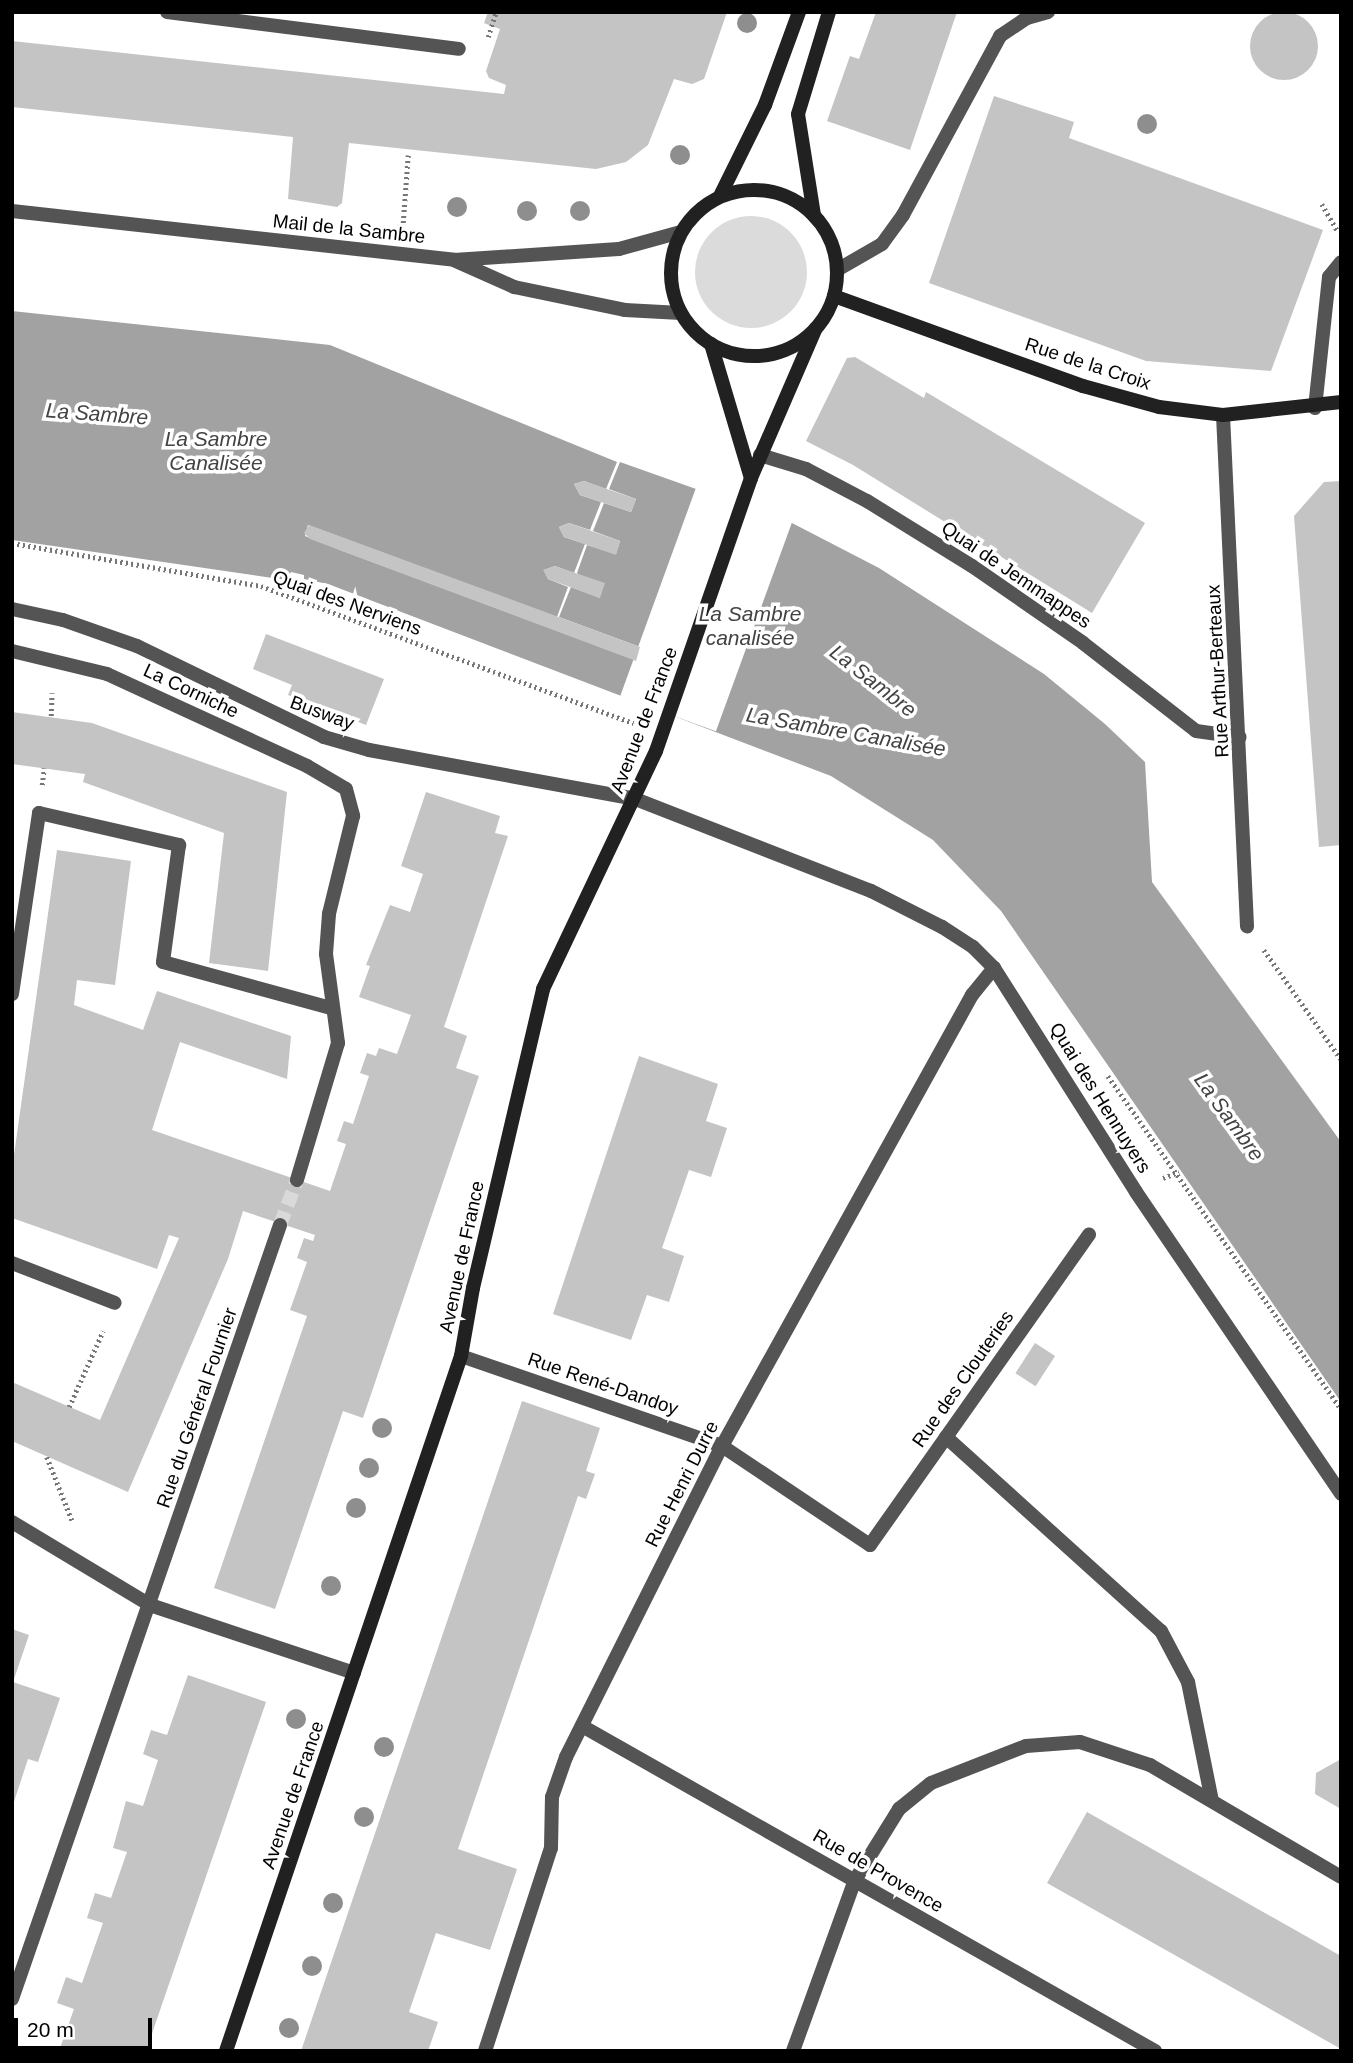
<!DOCTYPE html>
<meta charset="utf-8">
<style>
body{margin:0}
#map{position:relative;width:1353px;height:2063px;overflow:hidden;background:#fff;font-family:Arial,sans-serif}
div>[style]{position:absolute}
[style*='--x']{left:calc(var(--x)*1px);top:calc(var(--y)*1px);width:calc(var(--w)*1px);rotate:calc(var(--a)*1deg)}
.green>*{inset:0;background:#dbdbdb}
.round{border-radius:50%}
.water>*{inset:0;background:#a2a2a2}
.pier>*{inset:0;background:#fff;transform-origin:0 0}
.building>*{inset:0;background:#c4c4c4;transform-origin:0 0}
.minor-tunnel>*{height:14px;margin-top:-7px;transform-origin:0;background:repeating-linear-gradient(90deg,#d9d9d9 0 14px,transparent 0 21px)}
.path>*{height:4.5px;margin-top:-2.25px;transform-origin:0;background:repeating-linear-gradient(90deg,#767676 0 2px,transparent 0 5.5px)}
.service>*{height:14px;margin:-7px;padding:0 7px;transform-origin:7px;border-radius:7px;background:#545454}
.pedestrian>*{height:14px;margin:-7px;padding:0 7px;transform-origin:7px;border-radius:7px;background:#545454}
.minor>*{height:14px;margin:-7px;padding:0 7px;transform-origin:7px;border-radius:7px;background:#545454}
.secondary>*{height:14px;margin:-7px;padding:0 7px;transform-origin:7px;border-radius:7px;background:#212121}
.secondary>.ring{margin:-7px;padding:0;box-sizing:content-box;background:none;border:14px solid #212121;border-radius:50%}
.trees>*{width:20px;height:20px;margin:-10px;border-radius:50%;background:#8e8e8e}
span{translate:-50% -50%;white-space:nowrap;text-align:center;line-height:1.15;-webkit-text-stroke:7px #fff;paint-order:stroke}
.street-label{font-size:19px;color:#000}
.water-label{font-size:21px;color:#434343;font-style:italic}
.frame{position:absolute;inset:0;border:14px solid #000;pointer-events:none}
.scale{position:absolute;left:14px;top:2018px;width:138px;height:32px;box-sizing:border-box;border:4px solid #000;border-top:0;padding-left:9px;font-size:21px;line-height:24px;white-space:nowrap;color:#000;-webkit-text-stroke:5px #fff;paint-order:stroke}
</style>
<div id="map">
<div class="green">
<div class="round" style="left:695px;top:216px;width:112px;height:112px"></div>
</div>
<div class="water">
<div style="clip-path:polygon(12px 311px,330px 345px,617px 462px,606px 489px,584px 481px,574px 484px,580px 495px,601px 502px,590px 530px,569px 523px,559px 527px,564px 537px,585px 544px,574px 573px,555px 566px,544px 570px,548px 579px,568px 587px,557px 617px,308px 525px,305px 536px,340px 550px,636px 660px,640px 647px,559px 617px,571px 587px,600px 598px,577px 573px,587px 545px,616px 554px,620px 541px,593px 531px,604px 503px,631px 512px,636px 499px,609px 489px,620px 462px,792px 523px,879px 568px,1044px 674px,1105px 724px,1145px 762px,1152px 882px,1341px 1142px,1341px 1402px,1001px 911px,933px 840px,831px 776px,328px 584px,304px 579px,304px 575px,291px 572px,286px 580px,12px 540px)"></div>
</div>
<div class="pier">
<div style="left:697px;top:485px;width:102px;height:225px;rotate:20deg"></div>
</div>
<div class="building">
<div style="clip-path:polygon(488px 12px,727px 12px,704px 79px,692px 84px,674px 79px,648px 145px,626px 162px,596px 169px,349px 143px,342px 203px,337px 207px,288px 199px,293px 137px,12px 107px,12px 41px,504px 94px,506px 85px,489px 78px,486px 71px,500px 29px,484px 23px)"></div>
<div style="clip-path:polygon(876px 12px,957px 12px,910px 150px,827px 121px,850px 56px,859px 59px)"></div>
<div class="round" style="left:1250px;top:12px;width:68px;height:68px"></div>
<div style="clip-path:polygon(994px 96px,1074px 122px,1069px 138px,1323px 230px,1271px 371px,1146px 361px,929px 283px)"></div>
<div style="clip-path:polygon(855px 357px,924px 398px,926px 392px,1145px 523px,1092px 613px,853px 465px,806px 441px,847px 358px)"></div>
<div style="clip-path:polygon(584px 481px,636px 499px,631px 512px,580px 495px,574px 484px)"></div>
<div style="clip-path:polygon(1341px 481px,1341px 845px,1319px 847px,1294px 516px,1324px 482px)"></div>
<div style="clip-path:polygon(569px 523px,620px 541px,616px 555px,564px 537px,559px 527px)"></div>
<div style="clip-path:polygon(309px 525px,640px 647px,636px 661px,310px 539px,304px 533px)"></div>
<div style="clip-path:polygon(555px 566px,605px 583px,600px 598px,548px 579px,543px 570px)"></div>
<div style="clip-path:polygon(266px 634px,384px 679px,366px 725px,288px 695px,292px 685px,253px 669px)"></div>
<div style="clip-path:polygon(12px 712px,92px 723px,287px 792px,268px 971px,209px 963px,224px 833px,83px 782px,85px 774px,12px 764px)"></div>
<div style="clip-path:polygon(426px 792px,500px 816px,495px 833px,508px 836px,444px 1027px,467px 1036px,456px 1068px,479px 1076px,363px 1418px,343px 1411px,275px 1609px,214px 1588px,307px 1316px,290px 1310px,307px 1262px,297px 1258px,304px 1238px,313px 1241px,315px 1235px,243px 1211px,228px 1259px,128px 1492px,12px 1441px,12px 1382px,100px 1420px,179px 1238px,169px 1235px,157px 1269px,12px 1218px,12px 1169px,57px 850px,131px 861px,115px 985px,77px 980px,74px 1005px,143px 1030px,157px 991px,291px 1036px,287px 1079px,180px 1042px,152px 1130px,330px 1191px,346px 1144px,337px 1141px,344px 1121px,353px 1124px,369px 1076px,360px 1073px,367px 1053px,376px 1056px,379px 1048px,397px 1054px,411px 1015px,359px 997px,370px 966px,366px 965px,390px 905px,410px 912px,423px 874px,401px 866px)"></div>
<div style="clip-path:polygon(639px 1056px,718px 1084px,706px 1121px,727px 1128px,711px 1177px,689px 1170px,662px 1248px,684px 1256px,669px 1302px,647px 1295px,631px 1340px,553px 1314px)"></div>
<div style="left:1035px;top:1343px;width:24px;height:36px;rotate:33deg"></div>
<div style="clip-path:polygon(522px 1401px,600px 1428px,586px 1471px,595px 1474px,586px 1499px,578px 1496px,458px 1849px,517px 1869px,490px 1950px,436px 1933px,409px 2012px,438px 2022px,428px 2051px,301px 2051px)"></div>
<div style="clip-path:polygon(12px 1629px,29px 1635px,13px 1682px,60px 1698px,38px 1762px,28px 1759px,13px 1805px)"></div>
<div style="clip-path:polygon(188px 1675px,266px 1702px,146px 2051px,59px 2051px,74px 2009px,57px 2003px,66px 1977px,82px 1983px,103px 1923px,87px 1918px,95px 1893px,111px 1898px,127px 1852px,113px 1848px,126px 1801px,143px 1806px,158px 1760px,143px 1754px,151px 1730px,167px 1735px)"></div>
<div style="clip-path:polygon(1341px 1759px,1341px 1809px,1315px 1794px,1316px 1773px)"></div>
<div style="clip-path:polygon(1087px 1812px,1341px 1956px,1341px 2049px,1047px 1883px)"></div>
</div>
<div class="minor-tunnel">
<div style="--x:280;--y:1225;--w:48;--a:-69.3"></div>
</div>
<div class="path">
<div style="--x:488;--y:37;--w:26;--a:-72"></div>
<div style="--x:1322;--y:204;--w:32;--a:60"></div>
<div style="--x:403;--y:223;--w:68;--a:-85.8"></div>
<div style="--x:12;--y:543;--w:253;--a:9.8"></div>
<div style="--x:261;--y:586;--w:397;--a:20.2"></div>
<div style="--x:51;--y:716;--w:23;--a:-88"></div>
<div style="--x:42;--y:785;--w:17;--a:-83"></div>
<div style="--x:1264;--y:950;--w:133;--a:54.8"></div>
<div style="--x:1108;--y:1076;--w:406;--a:55"></div>
<div style="--x:1163;--y:1178;--w:17;--a:-21"></div>
<div style="--x:69;--y:1407;--w:83;--a:-65.9"></div>
<div style="--x:47;--y:1457;--w:68;--a:68.4"></div>
</div>
<div class="service">
<div style="--x:12;--y:609;--w:52;--a:12.2"></div>
<div style="--x:63;--y:620;--w:78;--a:19.4"></div>
<div style="--x:137;--y:646;--w:208;--a:25.9"></div>
<div style="--x:324;--y:737;--w:47;--a:16.1"></div>
<div style="--x:369;--y:750;--w:270;--a:10.4"></div>
<div style="--x:994;--y:968;--w:265;--a:57.6"></div>
<div style="--x:1136;--y:1192;--w:365;--a:55.8"></div>
<div style="--x:946;--y:1437;--w:290;--a:42.1"></div>
<div style="--x:1161;--y:1631;--w:58;--a:62.1"></div>
<div style="--x:1188;--y:1682;--w:121;--a:78.6"></div>
<div style="--x:855;--y:1880;--w:84;--a:-58.2"></div>
<div style="--x:899;--y:1809;--w:41;--a:-39.1"></div>
<div style="--x:931;--y:1783;--w:102;--a:-21.3"></div>
<div style="--x:1026;--y:1746;--w:54;--a:-4.2"></div>
<div style="--x:1080;--y:1742;--w:74;--a:18.2"></div>
<div style="--x:1150;--y:1765;--w:221;--a:30.4"></div>
</div>
<div class="pedestrian">
<div style="--x:760;--y:455;--w:48;--a:16.9"></div>
<div style="--x:806;--y:469;--w:69;--a:27.7"></div>
<div style="--x:867;--y:501;--w:123;--a:31.8"></div>
<div style="--x:972;--y:566;--w:135;--a:34.7"></div>
<div style="--x:1083;--y:643;--w:143;--a:37.9"></div>
<div style="--x:1196;--y:731;--w:44;--a:7.8"></div>
</div>
<div class="minor">
<div style="--x:167;--y:12;--w:294;--a:7.2"></div>
<div style="--x:12;--y:211;--w:445;--a:6.3"></div>
<div style="--x:454;--y:260;--w:165;--a:-3.8"></div>
<div style="--x:619;--y:249;--w:64;--a:-15.3"></div>
<div style="--x:456;--y:261;--w:64;--a:24.1"></div>
<div style="--x:514;--y:287;--w:113;--a:11.7"></div>
<div style="--x:625;--y:310;--w:56;--a:3.1"></div>
<div style="--x:837;--y:270;--w:52;--a:-30"></div>
<div style="--x:882;--y:244;--w:36;--a:-54"></div>
<div style="--x:903;--y:215;--w:204;--a:-61.5"></div>
<div style="--x:1000;--y:36;--w:32;--a:-34"></div>
<div style="--x:1027;--y:18;--w:22;--a:-16"></div>
<div style="--x:1315;--y:408;--w:132;--a:-83.9"></div>
<div style="--x:1329;--y:277;--w:19;--a:-51"></div>
<div style="--x:1223;--y:415;--w:512;--a:87.31"></div>
<div style="--x:12;--y:651;--w:98;--a:13.6"></div>
<div style="--x:107;--y:674;--w:220;--a:24.7"></div>
<div style="--x:307;--y:766;--w:45;--a:30.5"></div>
<div style="--x:346;--y:789;--w:28;--a:75"></div>
<div style="--x:353;--y:816;--w:101;--a:103.8"></div>
<div style="--x:329;--y:914;--w:40;--a:94.3"></div>
<div style="--x:326;--y:954;--w:90;--a:82.3"></div>
<div style="--x:338;--y:1043;--w:143;--a:106.7"></div>
<div style="--x:12;--y:994;--w:183;--a:-81.5"></div>
<div style="--x:39;--y:813;--w:144;--a:12.9"></div>
<div style="--x:179;--y:845;--w:118;--a:97.8"></div>
<div style="--x:163;--y:962;--w:174;--a:15.3"></div>
<div style="--x:12;--y:1263;--w:110;--a:21.2"></div>
<div style="--x:461;--y:1356;--w:276;--a:19"></div>
<div style="--x:722;--y:1446;--w:178;--a:33.8"></div>
<div style="--x:870;--y:1545;--w:380;--a:-54.8"></div>
<div style="--x:12;--y:1522;--w:161;--a:31"></div>
<div style="--x:150;--y:1605;--w:215;--a:18.4"></div>
<div style="--x:582;--y:1726;--w:659;--a:29.56"></div>
<div style="--x:12;--y:1999;--w:819;--a:-70.9"></div>
<div style="--x:485;--y:2051;--w:213;--a:-72"></div>
<div style="--x:551;--y:1848;--w:51;--a:-88.9"></div>
<div style="--x:552;--y:1797;--w:42;--a:-70.7"></div>
<div style="--x:566;--y:1757;--w:348;--a:-63.4"></div>
<div style="--x:722;--y:1446;--w:516;--a:-61"></div>
<div style="--x:972;--y:995;--w:35;--a:-51"></div>
<div style="--x:994;--y:968;--w:30;--a:-135"></div>
<div style="--x:973;--y:947;--w:37;--a:-147"></div>
<div style="--x:942;--y:927;--w:80;--a:-153.1"></div>
<div style="--x:871;--y:891;--w:253;--a:-158.7"></div>
<div style="--x:793;--y:2051;--w:182;--a:-70.1"></div>
</div>
<div class="secondary">
<div class="ring" style="left:671px;top:190px;width:152px;height:152px"></div>
<div style="--x:720;--y:196;--w:102;--a:-63.7"></div>
<div style="--x:765;--y:105;--w:99;--a:-69.9"></div>
<div style="--x:814;--y:215;--w:102;--a:-99"></div>
<div style="--x:798;--y:114;--w:107;--a:-73.1"></div>
<div style="--x:834;--y:296;--w:265;--a:19.9"></div>
<div style="--x:1083;--y:386;--w:79;--a:15.4"></div>
<div style="--x:1159;--y:407;--w:64;--a:7.1"></div>
<div style="--x:1223;--y:415;--w:119;--a:-6.3"></div>
<div style="--x:711;--y:344;--w:140;--a:73.4"></div>
<div style="--x:226;--y:2051;--w:734;--a:-71.32"></div>
<div style="--x:461;--y:1356;--w:69;--a:-80"></div>
<div style="--x:473;--y:1288;--w:307;--a:-76.8"></div>
<div style="--x:543;--y:989;--w:263;--a:-64.6"></div>
<div style="--x:656;--y:751;--w:289;--a:-70.8"></div>
<div style="--x:751;--y:478;--w:163;--a:-66.6"></div>
</div>
<div class="trees">
<div style="left:747px;top:23px"></div>
<div style="left:1147px;top:124px"></div>
<div style="left:680px;top:155px"></div>
<div style="left:457px;top:207px"></div>
<div style="left:527px;top:211px"></div>
<div style="left:580px;top:211px"></div>
<div style="left:382px;top:1428px"></div>
<div style="left:369px;top:1468px"></div>
<div style="left:356px;top:1508px"></div>
<div style="left:331px;top:1586px"></div>
<div style="left:296px;top:1719px"></div>
<div style="left:384px;top:1747px"></div>
<div style="left:364px;top:1817px"></div>
<div style="left:333px;top:1903px"></div>
<div style="left:312px;top:1966px"></div>
<div style="left:289px;top:2028px"></div>
</div>
<div class="street-label">
<span style="left:349px;top:229px;rotate:6deg">Mail de la Sambre</span>
<span style="left:1088px;top:364px;rotate:18deg">Rue de la Croix</span>
<span style="left:1016px;top:575px;rotate:34deg">Quai de Jemmappes</span>
<span style="left:347px;top:603px;rotate:20deg">Quai des Nerviens</span>
<span style="left:1218px;top:671px;rotate:-93deg">Rue Arthur-Berteaux</span>
<span style="left:191px;top:691px;rotate:25deg">La Corniche</span>
<span style="left:322px;top:713px;rotate:20deg">Busway</span>
<span style="left:644px;top:720px;rotate:-69deg">Avenue de France</span>
<span style="left:1100px;top:1098px;rotate:58deg">Quai des Hennuyers</span>
<span style="left:462px;top:1257px;rotate:-78deg">Avenue de France</span>
<span style="left:963px;top:1379px;rotate:-55deg">Rue des Clouteries</span>
<span style="left:603px;top:1384px;rotate:19deg">Rue René-Dandoy</span>
<span style="left:197px;top:1408px;rotate:-71deg">Rue du Général Fournier</span>
<span style="left:682px;top:1484px;rotate:-63deg">Rue Henri Durre</span>
<span style="left:293px;top:1795px;rotate:-71deg">Avenue de France</span>
<span style="left:878px;top:1871px;rotate:30deg">Rue de Provence</span>
</div>
<div class="water-label">
<span style="left:97px;top:414px;rotate:4deg">La Sambre</span>
<span style="left:216px;top:451px">La Sambre<br>Canalisée</span>
<span style="left:750px;top:626px">La Sambre<br>canalisée</span>
<span style="left:873px;top:681px;rotate:38deg">La Sambre</span>
<span style="left:846px;top:732px;rotate:10deg">La Sambre Canalisée</span>
<span style="left:1229px;top:1117px;rotate:54deg">La Sambre</span>
</div>
<div class="frame"></div>
<div class="scale">20 m</div>
</div>
